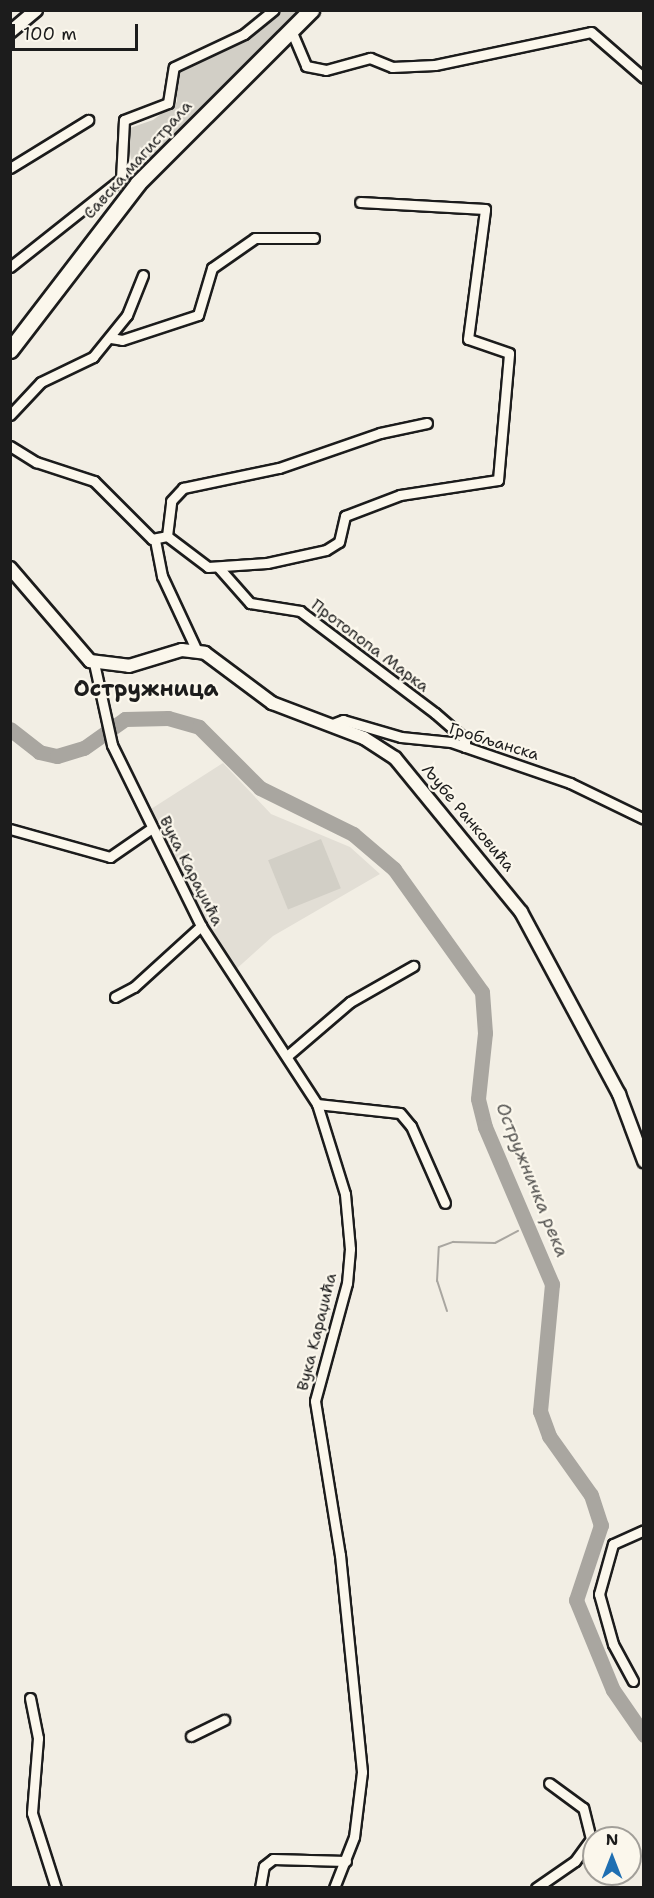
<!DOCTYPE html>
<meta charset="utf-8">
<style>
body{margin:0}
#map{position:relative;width:654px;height:1898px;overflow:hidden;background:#f2eee4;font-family:"Shantell Sans",sans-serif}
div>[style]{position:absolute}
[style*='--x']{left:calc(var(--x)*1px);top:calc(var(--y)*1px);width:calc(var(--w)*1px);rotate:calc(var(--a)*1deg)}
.built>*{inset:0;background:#e2ded5}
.green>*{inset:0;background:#d2cfc6;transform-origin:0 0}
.stream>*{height:2px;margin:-1px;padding:0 1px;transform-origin:1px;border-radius:1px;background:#a9a6a0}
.river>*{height:15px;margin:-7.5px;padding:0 7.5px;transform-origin:7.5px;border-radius:7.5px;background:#a9a6a0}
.roads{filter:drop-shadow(2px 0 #1c1c1c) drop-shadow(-2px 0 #1c1c1c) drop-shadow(0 2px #1c1c1c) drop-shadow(0 -2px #1c1c1c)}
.minor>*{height:9px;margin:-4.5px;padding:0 4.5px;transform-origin:4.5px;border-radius:4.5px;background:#fbf7ec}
.tertiary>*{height:12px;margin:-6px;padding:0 6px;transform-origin:6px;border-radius:6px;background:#fbf7ec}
.primary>*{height:15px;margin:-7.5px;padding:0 7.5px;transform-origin:7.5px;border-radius:7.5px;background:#fbf7ec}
span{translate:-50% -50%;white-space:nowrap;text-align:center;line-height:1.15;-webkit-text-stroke:4.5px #fbf7ec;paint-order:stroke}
.street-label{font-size:16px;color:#1c1c1c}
.water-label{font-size:18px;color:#545351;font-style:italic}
.district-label{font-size:22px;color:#1c1c1c;font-weight:700}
.frame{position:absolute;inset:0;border:12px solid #1c1c1c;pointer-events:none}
.north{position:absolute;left:582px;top:1826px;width:60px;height:60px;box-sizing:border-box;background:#fbf7ec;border:2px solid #a29f99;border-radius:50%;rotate:0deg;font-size:16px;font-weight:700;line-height:24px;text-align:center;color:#1c1c1c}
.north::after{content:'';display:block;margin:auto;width:21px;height:27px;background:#1f6fb2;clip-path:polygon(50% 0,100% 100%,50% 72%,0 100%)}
.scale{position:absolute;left:12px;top:24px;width:126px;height:27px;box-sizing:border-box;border:3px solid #1c1c1c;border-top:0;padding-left:8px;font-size:18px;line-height:21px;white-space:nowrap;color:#1c1c1c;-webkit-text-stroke:4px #fbf7ec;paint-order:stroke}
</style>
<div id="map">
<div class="built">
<div style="clip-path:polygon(223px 763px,271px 814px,350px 847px,380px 874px,273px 936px,234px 971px,197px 909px,151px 809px)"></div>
</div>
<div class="green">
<div style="clip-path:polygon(281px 11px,300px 11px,133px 174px,127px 129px,153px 120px,177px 102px,176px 68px,247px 40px)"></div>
<div style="left:321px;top:839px;width:53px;height:57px;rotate:68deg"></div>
</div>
<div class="stream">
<div style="--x:447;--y:1311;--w:32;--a:-108"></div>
<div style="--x:437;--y:1281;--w:34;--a:-87"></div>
<div style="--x:439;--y:1247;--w:15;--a:-20"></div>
<div style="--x:453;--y:1242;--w:42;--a:1.4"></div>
<div style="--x:495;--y:1243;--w:26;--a:-28"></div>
</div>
<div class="river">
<div style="--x:10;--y:729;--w:37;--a:38"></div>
<div style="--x:39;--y:752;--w:18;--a:13"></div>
<div style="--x:57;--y:756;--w:28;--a:-17"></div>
<div style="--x:84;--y:748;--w:50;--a:-35.3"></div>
<div style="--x:125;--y:719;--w:43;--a:-1.3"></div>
<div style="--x:168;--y:718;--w:32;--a:16"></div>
<div style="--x:199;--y:727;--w:86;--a:45"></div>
<div style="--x:260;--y:788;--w:104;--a:26.3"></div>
<div style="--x:353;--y:834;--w:54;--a:40.5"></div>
<div style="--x:394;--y:869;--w:151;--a:54.4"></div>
<div style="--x:482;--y:992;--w:41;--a:85.8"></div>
<div style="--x:485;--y:1033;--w:66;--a:96.1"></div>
<div style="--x:478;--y:1099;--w:29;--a:76"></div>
<div style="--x:485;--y:1127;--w:171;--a:66.9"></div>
<div style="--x:552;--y:1284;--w:128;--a:95.4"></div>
<div style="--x:540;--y:1411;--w:27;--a:70"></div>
<div style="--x:549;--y:1436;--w:72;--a:54.6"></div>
<div style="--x:591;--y:1495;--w:32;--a:72"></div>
<div style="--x:601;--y:1525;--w:79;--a:108.4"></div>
<div style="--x:576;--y:1600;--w:97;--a:67.7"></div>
<div style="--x:613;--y:1690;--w:55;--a:55.4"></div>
</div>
<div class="roads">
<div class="minor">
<div style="--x:291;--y:30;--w:39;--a:67"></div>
<div style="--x:306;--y:66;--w:20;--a:11"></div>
<div style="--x:326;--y:70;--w:46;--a:-15.3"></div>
<div style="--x:370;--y:58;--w:24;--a:22"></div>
<div style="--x:392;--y:67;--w:43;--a:-2.7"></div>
<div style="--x:435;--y:65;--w:159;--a:-11.9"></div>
<div style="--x:591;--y:32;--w:70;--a:41"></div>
<div style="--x:10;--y:168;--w:92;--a:-31.6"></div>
<div style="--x:10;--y:267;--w:142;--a:-38.4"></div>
<div style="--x:121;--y:179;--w:59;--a:-87.1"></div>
<div style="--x:124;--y:120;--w:47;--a:-21.1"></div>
<div style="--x:168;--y:103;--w:36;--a:-81"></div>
<div style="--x:174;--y:67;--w:77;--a:-25.2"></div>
<div style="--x:244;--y:34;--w:38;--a:-39"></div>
<div style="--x:111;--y:338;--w:11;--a:10"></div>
<div style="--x:122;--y:340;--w:80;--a:-18.2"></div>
<div style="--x:198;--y:315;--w:49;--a:-73.4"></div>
<div style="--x:212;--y:268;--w:52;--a:-34.9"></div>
<div style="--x:255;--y:238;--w:59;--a:0"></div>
<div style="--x:10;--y:415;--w:45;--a:-46.8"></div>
<div style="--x:41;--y:382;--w:58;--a:-25.7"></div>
<div style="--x:93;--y:357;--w:54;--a:-51"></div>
<div style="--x:127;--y:315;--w:43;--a:-68.2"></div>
<div style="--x:10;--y:446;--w:31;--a:32"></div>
<div style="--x:36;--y:462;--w:61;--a:18.1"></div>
<div style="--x:94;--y:481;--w:82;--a:45"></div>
<div style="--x:152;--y:539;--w:15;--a:-11"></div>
<div style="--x:167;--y:536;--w:51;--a:37.1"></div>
<div style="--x:208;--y:567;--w:59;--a:-3.9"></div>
<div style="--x:267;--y:563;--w:60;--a:-12.4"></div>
<div style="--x:326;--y:550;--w:15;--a:-32"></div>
<div style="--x:339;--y:542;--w:27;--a:-77"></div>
<div style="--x:345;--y:516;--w:59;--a:-20.9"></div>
<div style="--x:400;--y:495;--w:99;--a:-8.7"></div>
<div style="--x:498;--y:480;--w:127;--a:-85"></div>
<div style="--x:509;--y:353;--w:43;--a:-161.1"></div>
<div style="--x:468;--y:339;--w:131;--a:-82.5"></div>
<div style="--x:485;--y:209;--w:125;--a:-176.8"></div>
<div style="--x:167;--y:536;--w:35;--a:-83"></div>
<div style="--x:171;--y:501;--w:18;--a:-47"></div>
<div style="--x:183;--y:488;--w:98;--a:-11.8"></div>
<div style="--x:279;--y:468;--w:107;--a:-19.1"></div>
<div style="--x:380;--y:433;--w:48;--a:-12"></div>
<div style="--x:155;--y:540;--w:37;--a:79"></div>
<div style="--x:162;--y:576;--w:83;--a:65"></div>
<div style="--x:219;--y:568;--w:47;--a:48.5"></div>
<div style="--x:250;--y:603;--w:51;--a:9.1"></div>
<div style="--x:300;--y:611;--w:169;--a:37.1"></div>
<div style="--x:435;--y:713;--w:40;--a:41"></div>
<div style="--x:465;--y:739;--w:8;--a:90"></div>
<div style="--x:94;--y:663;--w:84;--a:77.6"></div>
<div style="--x:112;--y:745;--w:202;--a:63.8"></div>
<div style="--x:201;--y:926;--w:212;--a:56.9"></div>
<div style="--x:317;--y:1104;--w:94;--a:72.7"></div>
<div style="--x:345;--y:1194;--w:55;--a:84.8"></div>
<div style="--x:350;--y:1249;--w:34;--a:95"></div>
<div style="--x:347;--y:1283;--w:122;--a:105.2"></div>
<div style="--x:315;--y:1401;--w:156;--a:80.8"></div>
<div style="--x:340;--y:1555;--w:218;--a:84.2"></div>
<div style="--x:362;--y:1772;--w:65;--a:97"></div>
<div style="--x:354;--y:1837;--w:55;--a:111.4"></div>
<div style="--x:330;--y:725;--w:14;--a:-21"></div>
<div style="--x:343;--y:720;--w:60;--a:16.3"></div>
<div style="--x:401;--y:737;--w:50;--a:5.7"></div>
<div style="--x:451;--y:742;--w:126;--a:19"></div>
<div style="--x:570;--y:783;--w:82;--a:25.9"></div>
<div style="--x:10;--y:829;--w:104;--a:15.6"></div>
<div style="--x:110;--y:857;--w:51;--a:-34.6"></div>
<div style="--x:115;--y:997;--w:21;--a:-28"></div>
<div style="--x:134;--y:987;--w:91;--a:-42.3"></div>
<div style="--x:287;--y:1056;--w:83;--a:-40.6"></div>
<div style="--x:350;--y:1002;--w:73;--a:-29.7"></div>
<div style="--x:317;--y:1104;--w:83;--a:6.2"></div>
<div style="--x:400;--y:1113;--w:17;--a:50"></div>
<div style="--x:411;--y:1126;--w:84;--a:66.2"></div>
<div style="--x:633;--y:1681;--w:42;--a:-118.4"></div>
<div style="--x:613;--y:1644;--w:52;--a:-105.6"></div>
<div style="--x:599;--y:1594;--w:52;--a:-74.4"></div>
<div style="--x:613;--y:1544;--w:34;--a:-24"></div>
<div style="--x:30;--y:1698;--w:41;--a:78.7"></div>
<div style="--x:38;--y:1738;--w:75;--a:94.6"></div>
<div style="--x:32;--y:1813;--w:79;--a:72.3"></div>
<div style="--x:191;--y:1736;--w:37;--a:-26"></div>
<div style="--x:260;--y:1888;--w:22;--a:-80"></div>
<div style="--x:264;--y:1866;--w:11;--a:-38"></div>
<div style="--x:273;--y:1859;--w:73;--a:1.6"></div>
<div style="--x:536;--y:1888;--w:47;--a:-34.7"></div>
<div style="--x:575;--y:1861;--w:27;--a:-54"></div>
<div style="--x:591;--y:1839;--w:32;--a:-104"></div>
<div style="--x:583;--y:1808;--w:42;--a:-143.7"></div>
</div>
<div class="tertiary">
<div style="--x:10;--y:32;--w:34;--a:-40"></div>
<div style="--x:10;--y:568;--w:123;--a:49.3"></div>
<div style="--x:90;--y:661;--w:39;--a:7"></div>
<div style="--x:129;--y:666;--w:55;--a:-16.8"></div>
<div style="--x:182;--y:650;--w:23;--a:7"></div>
<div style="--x:205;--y:653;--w:84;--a:36.7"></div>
<div style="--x:272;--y:703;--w:98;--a:20.8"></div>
<div style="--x:364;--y:738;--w:37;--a:33"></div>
<div style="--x:395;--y:758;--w:199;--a:50.7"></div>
<div style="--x:521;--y:912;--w:207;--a:61.7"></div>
<div style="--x:619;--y:1094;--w:72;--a:69.5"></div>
</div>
<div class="primary">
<div style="--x:10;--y:350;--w:210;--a:-52.5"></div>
<div style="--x:138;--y:183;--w:245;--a:-45"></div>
</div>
</div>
<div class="street-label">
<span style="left:138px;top:160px;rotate:-48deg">Савска магистрала</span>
<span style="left:370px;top:646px;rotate:37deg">Протопопа Марка</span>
<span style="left:494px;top:742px;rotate:17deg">Гробљанска</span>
<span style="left:468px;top:818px;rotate:50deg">Љубе Ранковића</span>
<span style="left:191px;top:871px;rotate:63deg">Вука Караџића</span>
<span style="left:317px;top:1332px;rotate:-76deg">Вука Караџића</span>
</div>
<div class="water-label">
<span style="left:532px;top:1180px;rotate:68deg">Остружничка река</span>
</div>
<div class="district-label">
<span style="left:146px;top:689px">Остружница</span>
</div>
<div class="frame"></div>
<div class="north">N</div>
<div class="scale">100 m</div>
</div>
